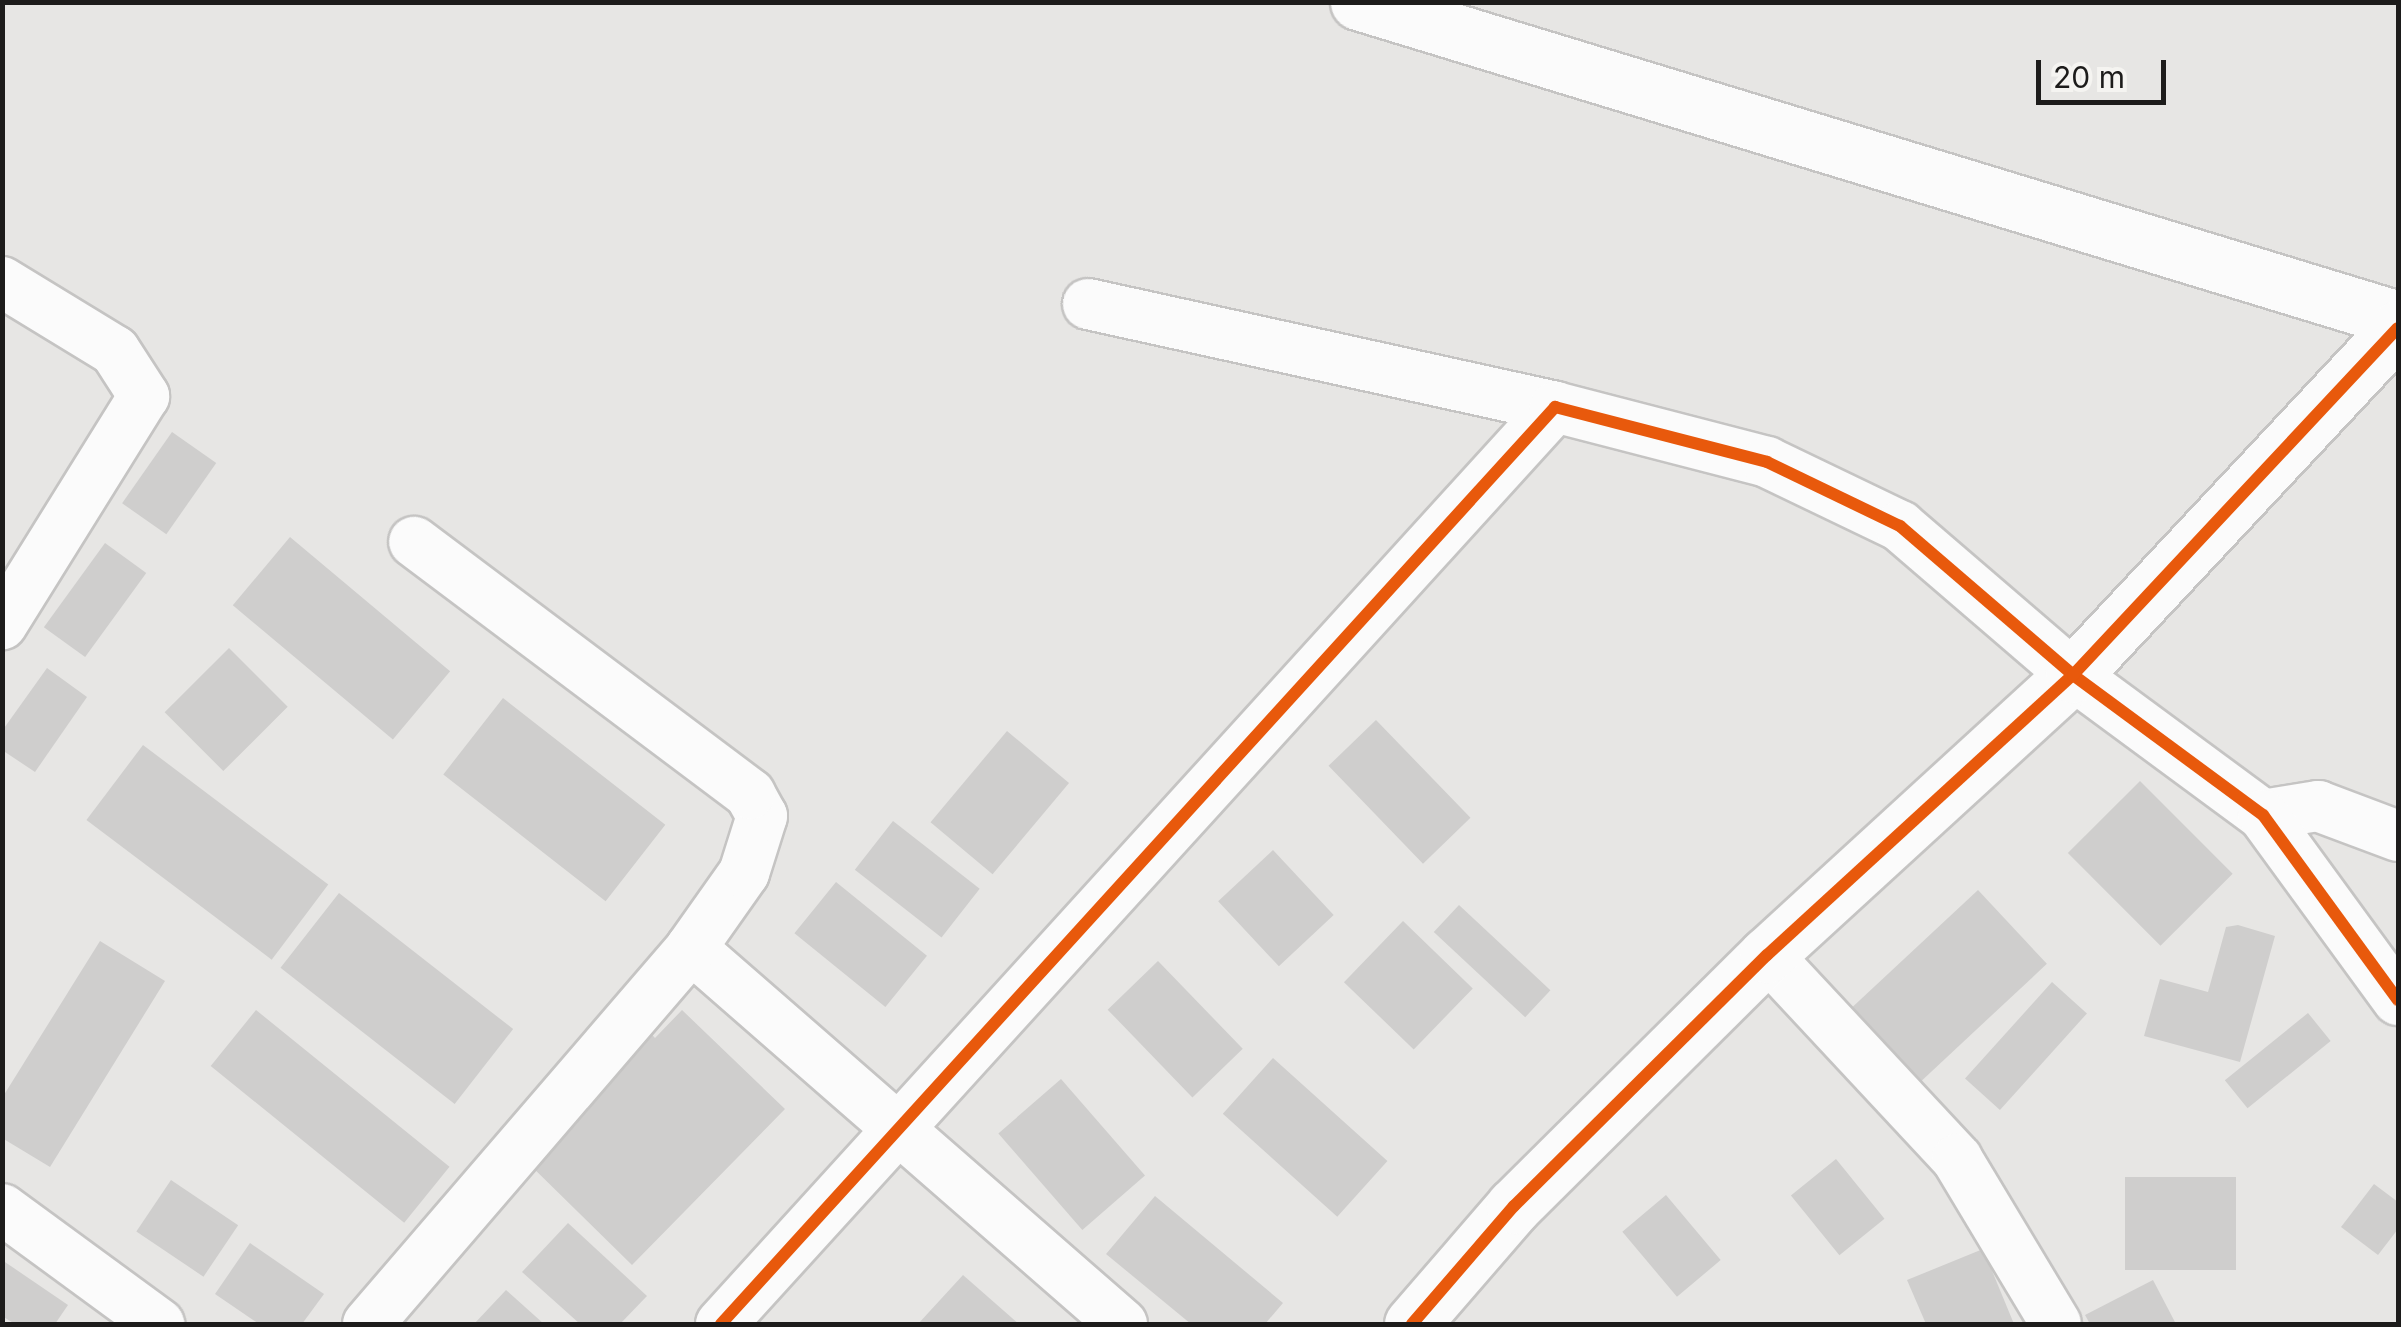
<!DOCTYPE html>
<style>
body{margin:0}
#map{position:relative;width:2401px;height:1327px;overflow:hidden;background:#e7e6e4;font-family:Inter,sans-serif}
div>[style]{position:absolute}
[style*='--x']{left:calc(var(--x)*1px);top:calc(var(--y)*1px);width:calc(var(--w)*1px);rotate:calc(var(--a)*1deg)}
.building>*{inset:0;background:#cfcecd;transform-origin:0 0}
.roads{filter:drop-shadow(2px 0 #c5c4c3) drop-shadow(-2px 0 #c5c4c3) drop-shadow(0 2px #c5c4c3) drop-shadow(0 -2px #c5c4c3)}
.street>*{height:50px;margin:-25px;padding:0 25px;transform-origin:25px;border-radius:25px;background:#fbfbfb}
.secondary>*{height:55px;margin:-27.5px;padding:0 27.5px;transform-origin:27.5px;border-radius:27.5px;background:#fbfbfb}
.cycleway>*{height:12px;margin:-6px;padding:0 6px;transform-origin:6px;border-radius:6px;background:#e8590c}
span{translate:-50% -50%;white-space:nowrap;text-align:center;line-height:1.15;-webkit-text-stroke:8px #f5f4f1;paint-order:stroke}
.frame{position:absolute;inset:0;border:5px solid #1d1c1b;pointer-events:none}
.scale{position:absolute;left:2036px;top:60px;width:130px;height:45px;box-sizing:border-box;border:5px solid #1d1c1b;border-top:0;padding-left:12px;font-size:30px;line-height:35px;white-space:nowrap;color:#1d1c1b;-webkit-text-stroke:8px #f5f4f1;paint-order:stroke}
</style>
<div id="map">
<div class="building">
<div style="left:172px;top:432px;width:54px;height:87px;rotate:35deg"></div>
<div style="left:290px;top:537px;width:209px;height:89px;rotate:40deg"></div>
<div style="left:105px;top:543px;width:51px;height:104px;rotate:36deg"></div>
<div style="left:229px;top:648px;width:83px;height:91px;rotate:45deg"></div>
<div style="clip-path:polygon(47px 668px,87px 697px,35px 772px,2px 750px,2px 731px)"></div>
<div style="left:503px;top:698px;width:206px;height:97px;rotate:38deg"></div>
<div style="left:1376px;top:720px;width:136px;height:66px;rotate:46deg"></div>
<div style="left:1007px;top:731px;width:81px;height:119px;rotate:40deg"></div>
<div style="left:143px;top:745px;width:232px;height:94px;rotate:37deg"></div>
<div style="left:2140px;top:781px;width:131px;height:102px;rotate:45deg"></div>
<div style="left:893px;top:821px;width:110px;height:62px;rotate:38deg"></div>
<div style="left:1273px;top:850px;width:89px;height:75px;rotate:47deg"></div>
<div style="left:836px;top:882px;width:117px;height:66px;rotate:39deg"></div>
<div style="left:1978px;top:890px;width:101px;height:176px;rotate:47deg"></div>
<div style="left:339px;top:893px;width:221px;height:95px;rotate:38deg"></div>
<div style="left:1459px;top:905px;width:125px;height:37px;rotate:43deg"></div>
<div style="left:1403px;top:921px;width:97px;height:85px;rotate:44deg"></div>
<div style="clip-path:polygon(2238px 925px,2275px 936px,2240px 1062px,2144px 1036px,2160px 979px,2208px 992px,2226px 927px)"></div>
<div style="clip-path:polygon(100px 941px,165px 981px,50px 1167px,2px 1138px,2px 1098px)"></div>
<div style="left:1158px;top:961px;width:122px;height:70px;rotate:46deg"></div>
<div style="left:2052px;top:982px;width:47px;height:130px;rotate:42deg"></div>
<div style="left:256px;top:1010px;width:249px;height:72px;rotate:39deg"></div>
<div style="clip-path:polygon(682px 1010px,785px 1109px,632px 1265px,524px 1159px,641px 1023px,655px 1038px)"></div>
<div style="left:2308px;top:1013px;width:36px;height:107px;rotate:51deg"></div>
<div style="left:1273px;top:1058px;width:154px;height:75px;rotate:42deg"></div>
<div style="left:1061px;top:1079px;width:128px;height:83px;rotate:49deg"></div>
<div style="left:1836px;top:1159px;width:77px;height:58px;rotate:51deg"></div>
<div style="left:2125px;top:1177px;width:111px;height:93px"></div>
<div style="left:171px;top:1180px;width:81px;height:62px;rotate:34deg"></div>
<div style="clip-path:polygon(2374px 1184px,2398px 1202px,2398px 1229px,2378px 1255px,2341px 1227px)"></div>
<div style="left:1666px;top:1195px;width:85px;height:57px;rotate:50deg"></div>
<div style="clip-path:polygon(1155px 1196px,1283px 1303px,1265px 1324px,1191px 1324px,1106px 1254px)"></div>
<div style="clip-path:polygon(568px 1223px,647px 1296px,620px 1324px,580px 1324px,522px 1272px)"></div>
<div style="clip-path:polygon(250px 1243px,324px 1294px,302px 1324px,259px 1324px,215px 1294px)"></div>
<div style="clip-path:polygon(1983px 1249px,2014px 1324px,1926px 1324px,1907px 1280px)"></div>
<div style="clip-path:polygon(2px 1260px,68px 1305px,55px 1324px,15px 1324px,2px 1316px)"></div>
<div style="clip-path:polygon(963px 1275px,1019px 1324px,918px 1324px)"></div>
<div style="clip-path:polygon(2153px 1280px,2176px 1324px,2090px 1324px,2085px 1315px)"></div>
<div style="clip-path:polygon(506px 1290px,544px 1324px,474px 1324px)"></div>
</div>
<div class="roads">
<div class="street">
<div style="--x:2;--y:282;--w:132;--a:31.4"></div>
<div style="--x:115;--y:351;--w:54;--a:57.2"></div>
<div style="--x:144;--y:396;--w:269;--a:121.9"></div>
<div style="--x:1088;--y:304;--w:478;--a:12.4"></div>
<div style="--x:2263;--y:815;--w:56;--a:-9.3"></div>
<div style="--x:2318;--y:806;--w:85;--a:20.6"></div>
<div style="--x:691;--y:948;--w:572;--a:41.1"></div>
<div style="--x:1767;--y:955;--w:279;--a:47"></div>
<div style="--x:1957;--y:1159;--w:192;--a:59"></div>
<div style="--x:2;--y:1209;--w:195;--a:36.2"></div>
<div style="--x:368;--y:1324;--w:496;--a:-49.3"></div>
<div style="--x:691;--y:948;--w:92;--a:-54.8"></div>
<div style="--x:744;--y:873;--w:60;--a:-72.5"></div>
<div style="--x:762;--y:816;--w:25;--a:-119"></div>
<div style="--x:750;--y:794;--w:420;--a:-143.1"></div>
<div style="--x:721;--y:1324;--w:1240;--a:-47.71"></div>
<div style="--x:1555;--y:407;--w:219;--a:14.5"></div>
<div style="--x:1767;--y:462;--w:148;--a:25.7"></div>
<div style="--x:1900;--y:526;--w:228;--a:40.7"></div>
<div style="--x:2073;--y:675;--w:236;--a:36.4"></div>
<div style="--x:2263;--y:815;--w:229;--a:53.9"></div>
</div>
<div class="secondary">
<div style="--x:1358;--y:2;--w:1087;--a:16.95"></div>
<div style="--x:1412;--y:1324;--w:156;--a:-49.2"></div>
<div style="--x:1514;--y:1206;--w:356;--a:-44.8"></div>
<div style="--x:1767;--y:955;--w:415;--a:-42.5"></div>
<div style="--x:2073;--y:675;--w:475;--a:-46.9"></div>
</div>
</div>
<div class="cycleway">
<div style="--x:721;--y:1324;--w:1240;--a:-47.71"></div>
<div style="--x:1555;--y:407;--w:219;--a:14.5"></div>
<div style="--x:1767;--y:462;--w:148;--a:25.7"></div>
<div style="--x:1900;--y:526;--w:228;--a:40.7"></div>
<div style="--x:2073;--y:675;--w:236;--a:36.4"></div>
<div style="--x:2263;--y:815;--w:229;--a:53.9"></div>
<div style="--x:1412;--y:1324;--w:156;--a:-49.2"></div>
<div style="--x:1514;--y:1206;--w:356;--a:-44.8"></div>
<div style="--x:1767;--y:955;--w:415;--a:-42.5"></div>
<div style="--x:2073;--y:675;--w:475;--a:-46.9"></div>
</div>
<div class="frame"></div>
<div class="scale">20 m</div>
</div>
